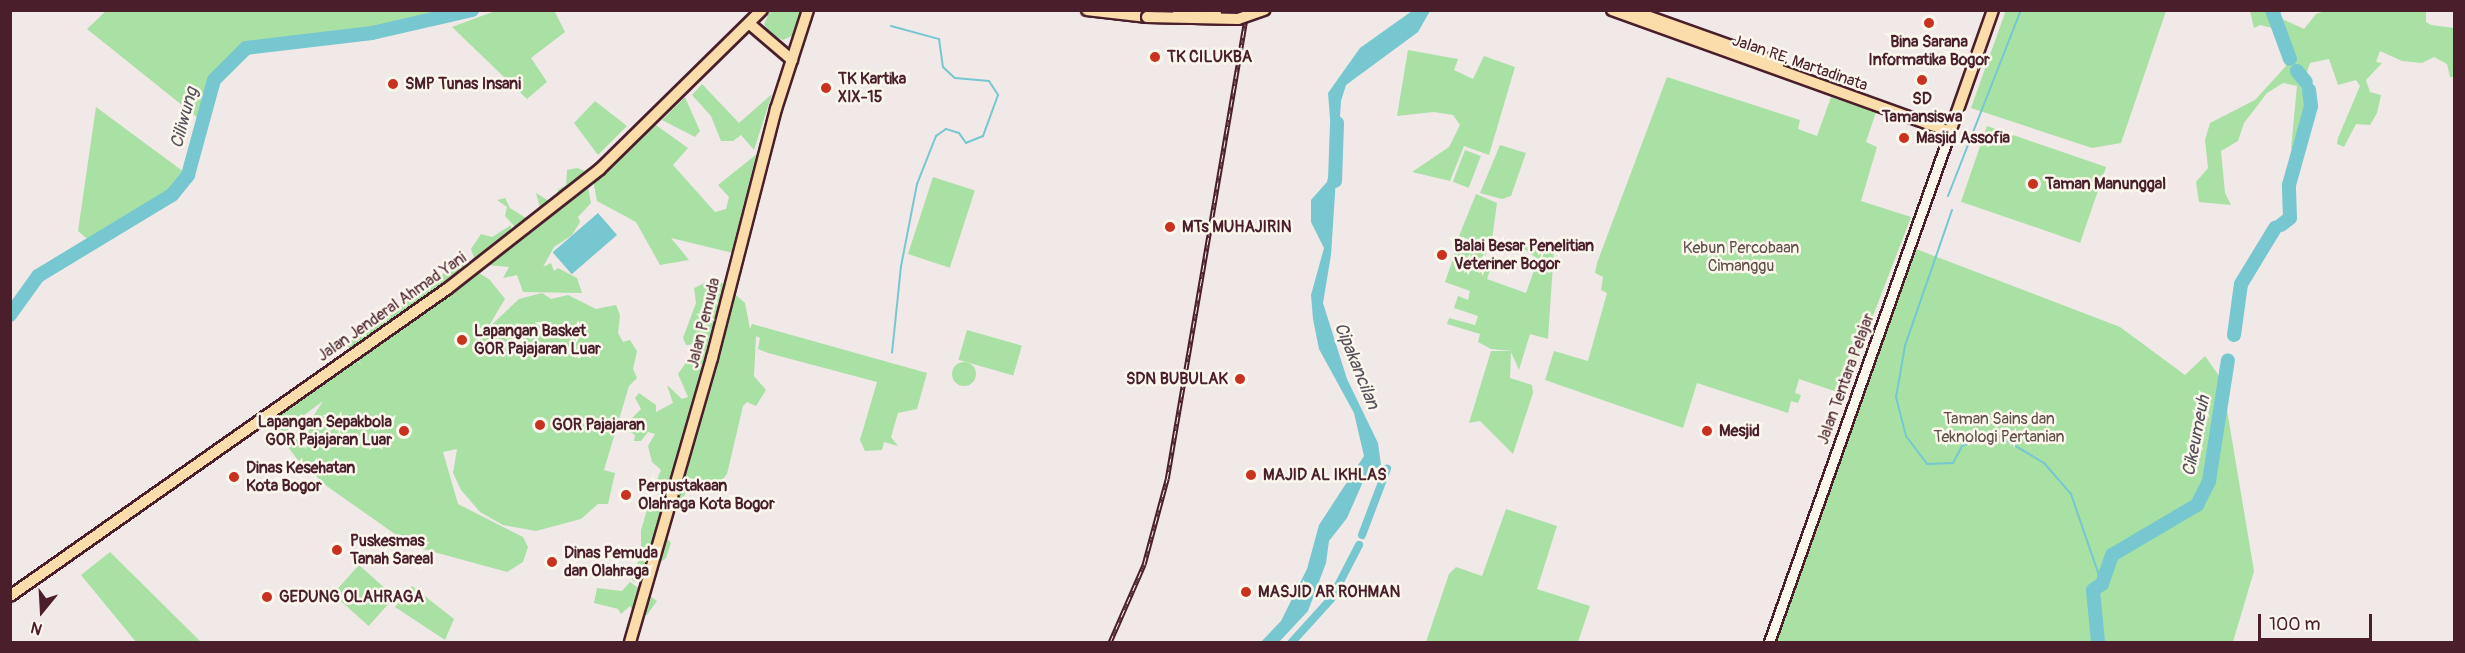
<!DOCTYPE html>
<style>
body{margin:0}
#map{position:relative;width:2465px;height:653px;overflow:hidden;background:#f1e8e8;font-family:Pangolin,sans-serif}
div>[style]{position:absolute}
[style*='--x']{left:calc(var(--x)*1px);top:calc(var(--y)*1px);width:calc(var(--w)*1px);rotate:calc(var(--a)*1deg)}
.green>*{inset:0;background:#a9e1a5;transform-origin:0 0}
.round{border-radius:50%}
.water>*{inset:0;background:#76c7d0;transform-origin:0 0}
.stream>*{height:2px;margin:-1px;padding:0 1px;transform-origin:1px;border-radius:1px;background:#76c7d0}
.canal>*{height:8px;margin:-4px;padding:0 4px;transform-origin:4px;border-radius:4px;background:#76c7d0}
.river>*{height:14px;margin:-7px;padding:0 7px;transform-origin:7px;border-radius:7px;background:#76c7d0}
.roads{filter:drop-shadow(2px 0 #4a1f2b) drop-shadow(-2px 0 #4a1f2b) drop-shadow(0 2px #4a1f2b) drop-shadow(0 -2px #4a1f2b)}
.secondary>*{height:9px;margin:-4.5px;padding:0 4.5px;transform-origin:4.5px;border-radius:4.5px;background:#fbf7ec}
.primary>*{height:10px;margin:-5px;padding:0 5px;transform-origin:5px;border-radius:5px;background:#faddab}
.rail>*{height:4.5px;margin-top:-2.25px;transform-origin:0;background:repeating-linear-gradient(90deg,#fbf7ec 0 7px,#4a1f2b 0 14px);box-sizing:border-box;border-block:2px solid #4a1f2b}
.bridges{filter:drop-shadow(2px 0 #4a1f2b) drop-shadow(-2px 0 #4a1f2b) drop-shadow(0 2px #4a1f2b) drop-shadow(0 -2px #4a1f2b)}
.primary-bridge>*{height:10px;margin:-5px;padding:0 5px;transform-origin:5px;border-radius:5px;background:#faddab}
.dots>*{width:16px;height:16px;translate:-50% -50%;box-sizing:border-box;border:3px solid #fbf7ec;border-radius:50%}
span{translate:-50% -50%;white-space:nowrap;text-align:center;line-height:1.15;-webkit-text-stroke:5px #fbf7ec;paint-order:stroke}
.poi-label{font-size:16px;color:#4a1f2b;font-weight:700}
.left{translate:0 -50%;text-align:left}
.right{translate:-100% -50%;text-align:right}
.street-label{font-size:16px;color:#4a1f2b}
.park-label{font-size:16px;color:#62504a}
.water-label{font-size:18px;color:#57515d;font-style:italic}
.frame{position:absolute;inset:0;border:12px solid #4a1f2b;pointer-events:none}
.north{position:absolute;left:12px;top:581px;width:60px;height:60px;-webkit-text-stroke:4px #fbf7ec;paint-order:stroke;rotate:198deg;font-size:16px;font-weight:700;line-height:24px;text-align:center;color:#4a1f2b}
.north::after{content:'';display:block;margin:auto;width:21px;height:27px;background:#4a1f2b;clip-path:polygon(50% 0,100% 100%,50% 72%,0 100%)}
.scale{position:absolute;left:2258px;top:614px;width:114px;height:27px;box-sizing:border-box;border:3px solid #4a1f2b;border-top:0;padding-left:8px;font-size:18px;line-height:21px;white-space:nowrap;color:#4a1f2b;-webkit-text-stroke:4px #fbf7ec;paint-order:stroke}
</style>
<div id="map">
<div class="green">
<div style="clip-path:polygon(107px 10px,472px 10px,472px 11px,372px 33px,246px 48px,214px 80px,203px 122px,87px 29px)"></div>
<div style="clip-path:polygon(554px 10px,565px 32px,531px 58px,547px 82px,527px 99px,452px 27px,495px 11px)"></div>
<div style="clip-path:polygon(2006px 10px,2166px 11px,2121px 143px,2092px 148px,1971px 108px)"></div>
<div style="clip-path:polygon(2328px 10px,2426px 11px,2426px 22px,2431px 25px,2454px 28px,2454px 77px,2450px 77px,2447px 64px,2434px 57px,2422px 63px,2402px 61px,2380px 51px,2376px 62px,2382px 63px,2366px 80px,2370px 92px,2381px 95px,2377px 113px,2370px 125px,2356px 124px,2344px 147px,2337px 144px,2338px 138px,2360px 86px,2356px 80px,2338px 85px,2329px 59px,2310px 63px,2304px 80px,2315px 99px,2314px 117px,2297px 146px,2291px 149px,2297px 86px,2283px 83px,2267px 93px,2244px 123px,2238px 141px,2221px 151px,2225px 193px,2231px 205px,2199px 202px,2196px 182px,2208px 168px,2205px 140px,2210px 123px,2255px 100px,2286px 66px,2280px 30px,2260px 25px,2254px 28px,2250px 11px,2285px 11px,2280px 13px,2282px 19px,2304px 29px,2316px 14px)"></div>
<div style="clip-path:polygon(770px 11px,804px 11px,796px 34px,783px 40px,768px 33px,764px 24px)"></div>
<div style="clip-path:polygon(1408px 50px,1458px 59px,1454px 70px,1473px 79px,1484px 56px,1515px 67px,1489px 155px,1464px 146px,1450px 181px,1412px 172px,1449px 147px,1460px 125px,1453px 115px,1434px 112px,1397px 116px)"></div>
<div style="clip-path:polygon(1667px 77px,1800px 120px,1798px 129px,1817px 136px,1831px 97px,1876px 112px,1866px 142px,1877px 147px,1861px 201px,1911px 217px,1843px 394px,1799px 379px,1795px 393px,1801px 395px,1798px 403px,1791px 401px,1788px 413px,1697px 383px,1683px 428px,1545px 380px,1554px 351px,1588px 361px,1607px 293px,1601px 290px,1603px 277px,1595px 273px,1597px 263px)"></div>
<div style="clip-path:polygon(702px 84px,739px 123px,772px 94px,754px 150px,741px 135px,733px 141px,721px 141px,711px 116px,692px 95px)"></div>
<div style="clip-path:polygon(685px 97px,700px 131px,695px 137px,662px 120px)"></div>
<div style="clip-path:polygon(595px 101px,627px 126px,598px 155px,574px 123px)"></div>
<div style="clip-path:polygon(96px 107px,188px 175px,172px 195px,92px 243px,78px 231px)"></div>
<div style="clip-path:polygon(653px 123px,688px 148px,673px 165px,715px 212px,726px 209px,729px 197px,718px 185px,758px 153px,733px 253px,671px 238px,689px 260px,660px 265px,636px 222px,597px 201px,593px 180px)"></div>
<div style="left:1987px;top:126px;width:126px;height:80px;rotate:19deg"></div>
<div style="clip-path:polygon(1500px 145px,1526px 153px,1511px 196px,1502px 199px,1480px 193px)"></div>
<div style="left:1465px;top:150px;width:17px;height:34px;rotate:21deg"></div>
<div style="clip-path:polygon(577px 168px,585px 171px,591px 203px,578px 217px,580px 222px,572px 235px,554px 247px,543px 267px,551px 263px,554px 271px,558px 268px,577px 278px,582px 293px,523px 292px,517px 275px,503px 278px,509px 267px,487px 265px,479px 271px,471px 249px,481px 234px,492px 237px,511px 225px,511px 235px,516px 228px,505px 216px,507px 207px,497px 200px,505px 198px,510px 208px,529px 220px,541px 211px,536px 193px,549px 201px,556px 199px,558px 190px,566px 185px,567px 170px)"></div>
<div style="left:933px;top:177px;width:44px;height:81px;rotate:18deg"></div>
<div style="clip-path:polygon(1476px 194px,1497px 203px,1491px 247px,1459px 236px)"></div>
<div style="clip-path:polygon(1460px 238px,1488px 247px,1482px 267px,1490px 270px,1487px 279px,1526px 293px,1538px 259px,1515px 242px,1546px 254px,1551px 241px,1554px 249px,1548px 339px,1530px 334px,1519px 370px,1511px 352px,1510px 378px,1532px 385px,1533px 393px,1513px 454px,1480px 421px,1469px 423px,1491px 351px,1512px 351px,1491px 349px,1478px 342px,1480px 334px,1447px 324px,1449px 318px,1475px 325px,1478px 316px,1454px 308px,1458px 296px,1468px 300px,1470px 291px,1445px 282px)"></div>
<div style="clip-path:polygon(1916px 249px,2120px 327px,2185px 375px,2205px 356px,2222px 380px,2254px 571px,2233px 642px,1776px 642px)"></div>
<div style="clip-path:polygon(evenodd,461px 261px,490px 280px,505px 299px,487px 329px,519px 299px,542px 293px,551px 299px,568px 295px,596px 309px,616px 305px,620px 315px,618px 333px,623px 342px,630px 340px,637px 351px,633px 369px,637px 378px,629px 386px,604px 470px,615px 473px,608px 504px,598px 504px,581px 519px,536px 531px,503px 525px,480px 512px,461px 490px,453px 473px,457px 449px,443px 452px,458px 504px,523px 537px,528px 547px,523px 562px,507px 572px,412px 546px,328px 487px,297px 459px,265px 416px,353px 357px,362px 365px,346px 344px,461px 261px,323px 401px,310px 421px,306px 449px,287px 428px,323px 401px)"></div>
<div style="clip-path:polygon(711px 280px,722px 283px,745px 303px,750px 329px,752px 324px,927px 373px,917px 409px,898px 413px,891px 437px,898px 446px,884px 442px,882px 450px,865px 451px,860px 440px,877px 382px,768px 353px,758px 349px,760px 338px,756px 336px,754px 376px,766px 390px,756px 406px,747px 402px,743px 406px,727px 474px,717px 486px,690px 478px,681px 507px,664px 501px,665px 536px,671px 543px,666px 558px,634px 582px,628px 572px,641px 559px,641px 530px,647px 510px,660px 498px,655px 485px,661px 470px,652px 462px,648px 446px,655px 434px,648px 432px,641px 441px,634px 441px,635px 435px,627px 430px,629px 421px,641px 409px,635px 398px,639px 393px,656px 405px,656px 412px,673px 403px,667px 385px,682px 399px,688px 397px,678px 374px,699px 344px,686px 345px,683px 338px,696px 303px,694px 288px)"></div>
<div style="left:967px;top:330px;width:57px;height:31px;rotate:16deg"></div>
<div class="round" style="left:952px;top:362px;width:24px;height:24px"></div>
<div style="clip-path:polygon(1506px 509px,1557px 526px,1537px 589px,1590px 606px,1578px 642px,1426px 642px,1449px 574px,1456px 567px,1482px 576px)"></div>
<div style="clip-path:polygon(110px 552px,201px 642px,136px 642px,81px 575px)"></div>
<div style="left:359px;top:565px;width:48px;height:39px;rotate:42deg"></div>
<div style="clip-path:polygon(630px 582px,657px 601px,647px 615px,634px 614px,630px 606px,621px 614px,618px 609px,594px 603px,597px 588px,622px 591px)"></div>
<div style="clip-path:polygon(412px 586px,454px 619px,445px 640px,395px 607px)"></div>
</div>
<div class="water">
<div style="clip-path:polygon(1412px 11px,1430px 11px,1418px 32px,1346px 85px,1341px 101px,1331px 255px,1323px 303px,1347px 379px,1378px 443px,1381px 465px,1362px 484px,1347px 518px,1329px 541px,1326px 563px,1308px 611px,1279px 642px,1261px 642px,1281px 621px,1307px 569px,1319px 525px,1364px 456px,1354px 413px,1319px 349px,1313px 319px,1311px 295px,1324px 248px,1311px 222px,1311px 200px,1327px 182px,1333px 156px,1328px 93px,1360px 48px)"></div>
<div style="left:598px;top:213px;width:29px;height:60px;rotate:49deg"></div>
</div>
<div class="stream">
<div style="--x:891;--y:26;--w:50;--a:15.2"></div>
<div style="--x:939;--y:39;--w:28;--a:82"></div>
<div style="--x:943;--y:67;--w:16;--a:43"></div>
<div style="--x:955;--y:78;--w:34;--a:5"></div>
<div style="--x:989;--y:81;--w:17;--a:57"></div>
<div style="--x:998;--y:95;--w:44;--a:110.1"></div>
<div style="--x:983;--y:136;--w:18;--a:158"></div>
<div style="--x:966;--y:143;--w:12;--a:-125"></div>
<div style="--x:959;--y:133;--w:14;--a:-163"></div>
<div style="--x:946;--y:129;--w:12;--a:145"></div>
<div style="--x:936;--y:136;--w:52;--a:111.6"></div>
<div style="--x:917;--y:184;--w:84;--a:101"></div>
<div style="--x:901;--y:266;--w:87;--a:95.9"></div>
<div style="--x:1948;--y:196;--w:200;--a:-68.6"></div>
<div style="--x:1952;--y:210;--w:144;--a:109.1"></div>
<div style="--x:1905;--y:346;--w:52;--a:100"></div>
<div style="--x:1896;--y:397;--w:40;--a:75.6"></div>
<div style="--x:1906;--y:436;--w:35;--a:53"></div>
<div style="--x:1927;--y:464;--w:26;--a:-2"></div>
<div style="--x:1953;--y:463;--w:19;--a:-62"></div>
<div style="--x:1962;--y:446;--w:33;--a:-25"></div>
<div style="--x:1992;--y:432;--w:61;--a:30.8"></div>
<div style="--x:2044;--y:463;--w:41;--a:48.9"></div>
<div style="--x:2071;--y:494;--w:95;--a:71"></div>
</div>
<div class="canal">
<div style="--x:470;--y:10;--w:1;--a:45"></div>
<div style="--x:1362;--y:535;--w:71;--a:-69.3"></div>
<div style="--x:1292;--y:642;--w:58;--a:-47.8"></div>
<div style="--x:1331;--y:599;--w:61;--a:-62.6"></div>
</div>
<div class="river">
<div style="--x:2272;--y:10;--w:52;--a:69.8"></div>
<div style="--x:2297;--y:71;--w:14;--a:51"></div>
<div style="--x:1335;--y:181;--w:58;--a:-88"></div>
<div style="--x:2281;--y:225;--w:11;--a:-38"></div>
<div style="--x:2290;--y:218;--w:33;--a:-92"></div>
<div style="--x:2289;--y:185;--w:82;--a:-74.4"></div>
<div style="--x:2311;--y:106;--w:16;--a:-97"></div>
<div style="--x:10;--y:315;--w:48;--a:-54.3"></div>
<div style="--x:38;--y:276;--w:157;--a:-31.2"></div>
<div style="--x:172;--y:195;--w:26;--a:-51"></div>
<div style="--x:188;--y:175;--w:98;--a:-74.7"></div>
<div style="--x:214;--y:80;--w:45;--a:-45"></div>
<div style="--x:246;--y:48;--w:127;--a:-6.8"></div>
<div style="--x:372;--y:33;--w:103;--a:-13"></div>
<div style="--x:2234;--y:335;--w:51;--a:-82.2"></div>
<div style="--x:2241;--y:284;--w:66;--a:-58.7"></div>
<div style="--x:2098;--y:642;--w:52;--a:-95.5"></div>
<div style="--x:2093;--y:590;--w:11;--a:-34"></div>
<div style="--x:2102;--y:584;--w:31;--a:-71"></div>
<div style="--x:2112;--y:555;--w:99;--a:-30.5"></div>
<div style="--x:2197;--y:505;--w:27;--a:-63"></div>
<div style="--x:2209;--y:481;--w:122;--a:-81.1"></div>
</div>
<div class="roads">
<div class="secondary">
<div style="--x:1769;--y:642;--w:541;--a:-70.46"></div>
</div>
<div class="primary">
<div style="--x:1087;--y:10;--w:60;--a:6.7"></div>
<div style="--x:1612;--y:10;--w:359;--a:19.8"></div>
<div style="--x:1950;--y:132;--w:129;--a:-70.6"></div>
<div style="--x:1630;--y:10;--w:158;--a:19.6"></div>
<div style="--x:751;--y:25;--w:54;--a:40.5"></div>
<div style="--x:10;--y:596;--w:534;--a:-35.09"></div>
<div style="--x:447;--y:289;--w:194;--a:-38.1"></div>
<div style="--x:600;--y:169;--w:227;--a:-44.5"></div>
<div style="--x:630;--y:642;--w:296;--a:-73.9"></div>
<div style="--x:712;--y:358;--w:257;--a:-75.6"></div>
<div style="--x:776;--y:109;--w:104;--a:-72.1"></div>
</div>
</div>
<div class="rail">
<div style="--x:1110;--y:642;--w:85;--a:-66.4"></div>
<div style="--x:1144;--y:564;--w:88;--a:-74.9"></div>
<div style="--x:1167;--y:479;--w:476;--a:-80.3"></div>
</div>
<div class="bridges">
<div class="primary-bridge">
<div style="--x:1178;--y:12;--w:38;--a:2"></div>
<div style="--x:1147;--y:17;--w:91;--a:1.3"></div>
<div style="--x:1238;--y:19;--w:28;--a:-19"></div>
</div>
</div>
<div class="dots">
<div style="left:1929px;top:23px;background:#c8321e"></div>
<div style="left:1155px;top:57px;background:#c8321e"></div>
<div style="left:1922px;top:80px;background:#c8321e"></div>
<div style="left:393px;top:84px;background:#c8321e"></div>
<div style="left:826px;top:88px;background:#c8321e"></div>
<div style="left:1904px;top:138px;background:#c8321e"></div>
<div style="left:2033px;top:184px;background:#c8321e"></div>
<div style="left:1170px;top:227px;background:#c8321e"></div>
<div style="left:1442px;top:255px;background:#c8321e"></div>
<div style="left:462px;top:340px;background:#c8321e"></div>
<div style="left:1240px;top:379px;background:#c8321e"></div>
<div style="left:540px;top:425px;background:#c8321e"></div>
<div style="left:404px;top:431px;background:#c8321e"></div>
<div style="left:1707px;top:431px;background:#c8321e"></div>
<div style="left:1251px;top:475px;background:#c8321e"></div>
<div style="left:234px;top:477px;background:#c8321e"></div>
<div style="left:626px;top:495px;background:#c8321e"></div>
<div style="left:337px;top:550px;background:#c8321e"></div>
<div style="left:552px;top:562px;background:#c8321e"></div>
<div style="left:1246px;top:592px;background:#c8321e"></div>
<div style="left:267px;top:597px;background:#c8321e"></div>
</div>
<div class="poi-label">
<span style="left:1929px;top:51px">Bina Sarana<br>Informatika Bogor</span>
<span class="left" style="left:1167px;top:57px">TK CILUKBA</span>
<span class="left" style="left:838px;top:88px">TK Kartika<br>XIX-15</span>
<span class="left" style="left:405px;top:84px">SMP Tunas Insani</span>
<span style="left:1922px;top:108px">SD<br>Tamansiswa</span>
<span class="left" style="left:1916px;top:138px">Masjid Assofia</span>
<span class="left" style="left:2045px;top:184px">Taman Manunggal</span>
<span class="left" style="left:1182px;top:227px">MTs MUHAJIRIN</span>
<span class="left" style="left:1454px;top:255px">Balai Besar Penelitian<br>Veteriner Bogor</span>
<span class="left" style="left:474px;top:340px">Lapangan Basket<br>GOR Pajajaran Luar</span>
<span class="right" style="left:1228px;top:379px">SDN BUBULAK</span>
<span class="right" style="left:392px;top:431px">Lapangan Sepakbola<br>GOR Pajajaran Luar</span>
<span class="left" style="left:552px;top:425px">GOR Pajajaran</span>
<span class="left" style="left:1719px;top:431px">Mesjid</span>
<span class="left" style="left:246px;top:477px">Dinas Kesehatan<br>Kota Bogor</span>
<span class="left" style="left:1263px;top:475px">MAJID AL IKHLAS</span>
<span class="left" style="left:638px;top:495px">Perpustakaan<br>Olahraga Kota Bogor</span>
<span class="left" style="left:350px;top:550px">Puskesmas<br>Tanah Sareal</span>
<span class="left" style="left:564px;top:562px">Dinas Pemuda<br>dan Olahraga</span>
<span class="left" style="left:1258px;top:592px">MASJID AR ROHMAN</span>
<span class="left" style="left:279px;top:597px">GEDUNG OLAHRAGA</span>
</div>
<div class="street-label">
<span style="left:1800px;top:63px;rotate:19deg">Jalan RE. Martadinata</span>
<span style="left:392px;top:307px;rotate:-35deg">Jalan Jenderal Ahmad Yani</span>
<span style="left:704px;top:323px;rotate:-76deg">Jalan Pemuda</span>
<span style="left:1846px;top:379px;rotate:-70deg">Jalan Tentara Pelajar</span>
</div>
<div class="park-label">
<span style="left:1741px;top:257px">Kebun Percobaan<br>Cimanggu</span>
<span style="left:1999px;top:428px">Taman Sains dan<br>Teknologi Pertanian</span>
</div>
<div class="water-label">
<span style="left:185px;top:118px;rotate:-75deg">Ciliwung</span>
<span style="left:1356px;top:366px;rotate:68deg">Cipakancilan</span>
<span style="left:2197px;top:436px;rotate:-79deg">Cikeumeuh</span>
</div>
<div class="frame"></div>
<div class="north">N</div>
<div class="scale">100 m</div>
</div>
